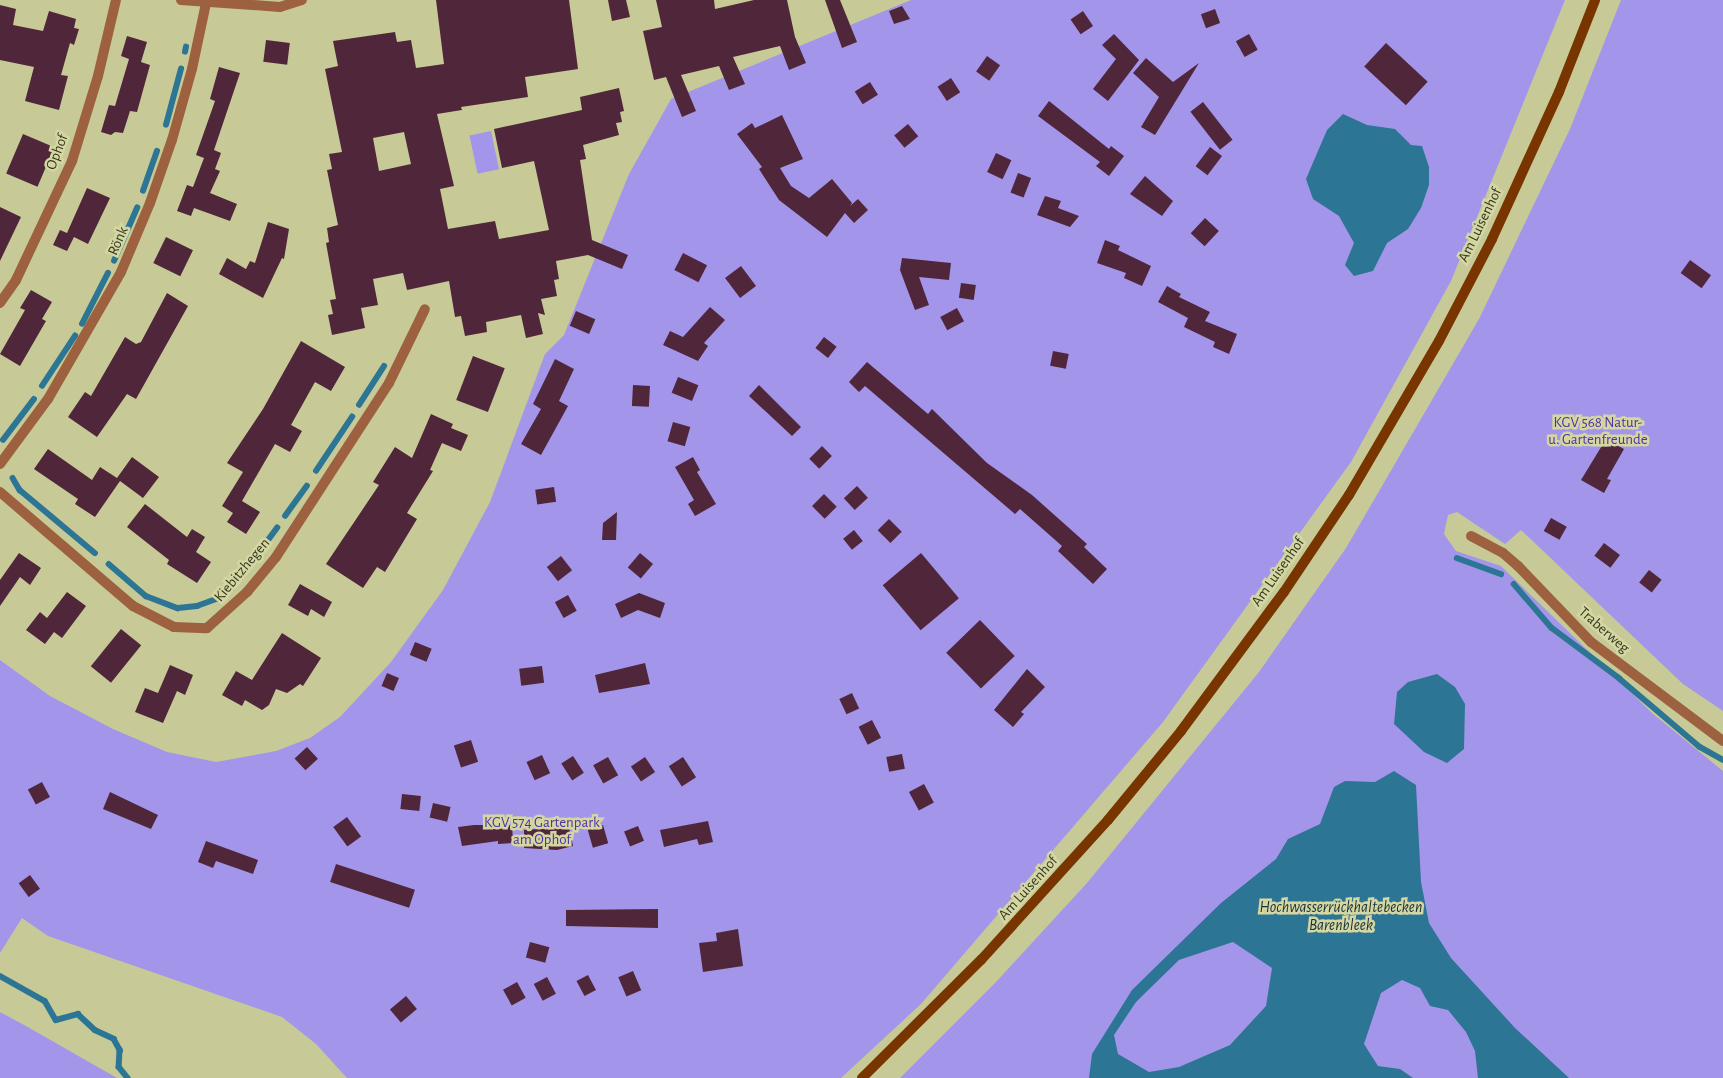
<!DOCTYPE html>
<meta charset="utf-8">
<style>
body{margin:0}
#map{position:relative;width:1723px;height:1078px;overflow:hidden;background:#c7ca96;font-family:"Alegreya Sans",sans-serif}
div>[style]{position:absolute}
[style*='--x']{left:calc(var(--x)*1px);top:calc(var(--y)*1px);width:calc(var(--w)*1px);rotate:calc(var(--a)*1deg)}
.green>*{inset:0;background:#a396ea;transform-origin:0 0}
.water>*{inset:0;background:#2c7594}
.stream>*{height:5.5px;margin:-2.75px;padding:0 2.75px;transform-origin:2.75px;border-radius:2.75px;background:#2c7594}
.building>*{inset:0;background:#50263b;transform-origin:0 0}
.street>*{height:10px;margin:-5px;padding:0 5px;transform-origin:5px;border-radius:5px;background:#9d613f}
.secondary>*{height:10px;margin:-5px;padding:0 5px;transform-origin:5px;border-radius:5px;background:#793500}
span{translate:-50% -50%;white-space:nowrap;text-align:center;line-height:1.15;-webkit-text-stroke:5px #d4d7a2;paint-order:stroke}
.street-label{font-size:15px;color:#343520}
.park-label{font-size:15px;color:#5332a5}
.water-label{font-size:16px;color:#1a313c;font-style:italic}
</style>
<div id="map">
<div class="green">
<div style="clip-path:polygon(911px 0,1565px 0,1451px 281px,1351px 462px,1163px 722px,921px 1004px,841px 1078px,347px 1078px,316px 1044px,282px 1017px,48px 936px,22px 918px,0 953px,0 660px,50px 696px,113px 729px,167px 752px,216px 762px,276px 751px,310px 738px,340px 717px,391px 662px,443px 590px,490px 502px,545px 354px,564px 335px,629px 174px,671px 99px)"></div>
<div style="clip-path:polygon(1621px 0,1723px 0,1723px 711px,1683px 684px,1521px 530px,1505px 544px,1457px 512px,1448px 515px,1444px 534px,1456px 551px,1501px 566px,1652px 713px,1723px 771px,1723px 1078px,900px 1078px,996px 982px,1087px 883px,1259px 672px,1346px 548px,1479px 319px,1570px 129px)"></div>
<div style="left:491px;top:131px;width:39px;height:22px;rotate:78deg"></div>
<div style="clip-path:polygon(0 1012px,26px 1026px,117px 1078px,0 1078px)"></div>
</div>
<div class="water">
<div style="clip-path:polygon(1343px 114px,1367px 125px,1395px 129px,1411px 145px,1422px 146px,1429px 167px,1429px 185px,1421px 208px,1408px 229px,1387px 243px,1373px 271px,1354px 276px,1345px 265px,1354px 243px,1339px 216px,1313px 199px,1306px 179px,1327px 130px)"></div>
<div style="clip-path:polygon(1437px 674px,1455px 687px,1465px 704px,1464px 749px,1447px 763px,1424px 752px,1394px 724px,1397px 692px,1408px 682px)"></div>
<div style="clip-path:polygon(evenodd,1394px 771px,1416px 785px,1421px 882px,1429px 923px,1451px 958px,1515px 1028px,1569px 1078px,1478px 1078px,1475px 1051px,1466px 1032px,1448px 1010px,1430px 1006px,1420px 988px,1402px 980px,1381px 993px,1364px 1044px,1378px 1066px,1400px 1069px,1413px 1078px,1089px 1078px,1092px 1054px,1132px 990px,1221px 903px,1276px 859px,1288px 839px,1320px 824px,1334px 787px,1345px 781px,1375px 782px,1394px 771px,1233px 942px,1272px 968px,1266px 1006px,1230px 1045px,1179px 1067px,1149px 1072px,1118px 1054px,1114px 1035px,1136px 1002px,1179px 960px,1233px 942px)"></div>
</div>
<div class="stream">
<div style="--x:185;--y:52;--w:5;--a:-79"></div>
<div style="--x:166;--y:125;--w:58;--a:-75"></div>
<div style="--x:143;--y:191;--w:42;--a:-70.7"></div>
<div style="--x:114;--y:261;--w:58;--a:-66.5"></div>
<div style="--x:82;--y:324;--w:57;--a:-63"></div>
<div style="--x:42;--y:386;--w:60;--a:-56.6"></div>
<div style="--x:359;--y:405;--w:46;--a:-57.3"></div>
<div style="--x:3;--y:440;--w:51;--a:-52.9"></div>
<div style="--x:316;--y:471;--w:65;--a:-56.3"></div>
<div style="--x:13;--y:478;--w:14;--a:60"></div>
<div style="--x:20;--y:490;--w:98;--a:40"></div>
<div style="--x:285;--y:516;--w:37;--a:-54"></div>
<div style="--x:1457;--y:558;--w:47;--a:20"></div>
<div style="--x:109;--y:564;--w:49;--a:40.9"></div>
<div style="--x:146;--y:596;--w:34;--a:21"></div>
<div style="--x:178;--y:608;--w:19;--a:-6"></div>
<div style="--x:197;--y:606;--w:20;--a:-20"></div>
<div style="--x:216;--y:599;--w:19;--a:-35"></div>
<div style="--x:241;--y:577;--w:61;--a:-53.7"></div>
<div style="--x:1514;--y:584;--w:58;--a:49.2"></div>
<div style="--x:1552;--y:628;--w:84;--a:36.7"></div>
<div style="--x:1619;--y:678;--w:106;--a:40.4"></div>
<div style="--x:1700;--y:747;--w:26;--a:29"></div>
<div style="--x:0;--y:976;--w:51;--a:29.1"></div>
<div style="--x:45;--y:1001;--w:22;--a:60"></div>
<div style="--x:56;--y:1020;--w:23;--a:-15"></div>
<div style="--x:78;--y:1014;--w:23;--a:43"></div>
<div style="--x:95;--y:1030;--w:21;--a:25"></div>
<div style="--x:114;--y:1039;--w:13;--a:61"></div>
<div style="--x:120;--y:1050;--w:17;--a:93"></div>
<div style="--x:119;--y:1067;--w:14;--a:51"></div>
</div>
<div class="building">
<div style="clip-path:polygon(evenodd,436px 0,569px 0,578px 69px,525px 77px,528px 97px,461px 107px,462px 110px,437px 114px,454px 186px,440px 189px,448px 229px,495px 221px,499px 239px,549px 230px,534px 161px,502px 168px,494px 129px,582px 110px,580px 97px,619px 88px,624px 111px,620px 112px,622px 122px,616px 123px,619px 135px,583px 145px,586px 159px,580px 160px,592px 240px,628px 255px,622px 269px,588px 255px,556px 261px,559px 279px,554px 280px,557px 296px,541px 299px,545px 315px,538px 313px,543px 334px,526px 338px,521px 315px,486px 322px,487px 332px,465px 336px,461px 316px,455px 317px,449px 281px,407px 290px,403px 273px,373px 279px,378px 305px,361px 308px,365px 328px,332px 335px,328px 315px,333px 314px,330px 300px,336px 299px,326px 243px,329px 242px,327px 228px,338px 225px,327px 170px,332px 169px,329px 154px,342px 152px,325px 69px,338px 66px,333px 41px,395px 32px,397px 42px,411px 40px,416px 68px,444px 64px,436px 0,404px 132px,411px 164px,379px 171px,373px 138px,404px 132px)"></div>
<div style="clip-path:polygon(608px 0,626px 0,630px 17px,612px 21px)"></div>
<div style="clip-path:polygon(656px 0,714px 0,715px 9px,754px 0,787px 0,795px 37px,806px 63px,789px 70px,780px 46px,733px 57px,745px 84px,729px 90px,719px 66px,681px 75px,696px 111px,682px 117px,666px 77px,654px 80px,643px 31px,662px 27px)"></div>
<div style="clip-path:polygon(825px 0,840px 0,857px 42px,842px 48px)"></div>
<div style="clip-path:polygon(0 5px,16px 9px,13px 25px,43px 31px,49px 11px,76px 19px,74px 28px,79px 29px,74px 45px,70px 43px,61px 75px,68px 76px,59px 110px,25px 101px,34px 67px,0 60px)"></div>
<div style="clip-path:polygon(902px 6px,910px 19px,894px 24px,889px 11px)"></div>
<div style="left:1215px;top:9px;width:15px;height:15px;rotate:70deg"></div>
<div style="left:1083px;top:11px;width:18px;height:15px;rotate:56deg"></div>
<div style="clip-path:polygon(1114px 34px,1139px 60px,1108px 101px,1093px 89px,1116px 59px,1102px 45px)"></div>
<div style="left:1249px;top:34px;width:18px;height:15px;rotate:61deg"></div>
<div style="clip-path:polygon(127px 36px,147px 42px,141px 62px,150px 65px,137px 112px,130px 111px,123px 133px,115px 132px,111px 135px,101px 132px,109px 105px,115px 106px,129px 59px,121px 56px)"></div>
<div style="left:266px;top:40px;width:24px;height:22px;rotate:7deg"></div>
<div style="left:1386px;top:43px;width:57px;height:32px;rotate:43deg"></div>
<div style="left:987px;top:56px;width:16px;height:19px;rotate:35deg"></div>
<div style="clip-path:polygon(1146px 58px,1173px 82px,1199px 63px,1155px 135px,1141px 127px,1159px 97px,1133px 73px)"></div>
<div style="clip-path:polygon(219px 67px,240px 73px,214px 150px,221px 153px,215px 169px,220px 171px,210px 193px,237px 204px,230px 221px,194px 208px,191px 216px,177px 211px,187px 185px,193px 187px,204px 158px,196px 155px,215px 101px,210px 99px)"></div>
<div style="left:951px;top:78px;width:17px;height:16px;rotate:57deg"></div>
<div style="left:870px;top:82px;width:15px;height:18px;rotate:58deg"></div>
<div style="clip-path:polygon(1049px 101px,1109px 149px,1111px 146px,1124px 156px,1109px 176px,1096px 166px,1100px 162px,1038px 116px)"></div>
<div style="left:1203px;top:102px;width:48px;height:16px;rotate:52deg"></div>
<div style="clip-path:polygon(782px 115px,803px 159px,780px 168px,791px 186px,809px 198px,832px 179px,852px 203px,850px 206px,858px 199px,868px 210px,854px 223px,845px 213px,827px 237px,779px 200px,759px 169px,762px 167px,737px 134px,752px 123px,755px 128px)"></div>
<div style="left:908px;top:124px;width:16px;height:18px;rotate:50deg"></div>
<div style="left:23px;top:134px;width:34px;height:43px;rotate:23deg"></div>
<div style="left:1210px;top:147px;width:15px;height:24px;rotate:37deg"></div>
<div style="left:996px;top:153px;width:17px;height:21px;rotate:25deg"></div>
<div style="left:1018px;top:173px;width:14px;height:21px;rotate:21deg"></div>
<div style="clip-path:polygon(1145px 176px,1173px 201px,1162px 216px,1130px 194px)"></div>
<div style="clip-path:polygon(87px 188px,110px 198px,88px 244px,74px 237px,67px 251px,53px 245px,60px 230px,67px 233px)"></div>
<div style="clip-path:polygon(1045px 196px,1061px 201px,1058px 208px,1079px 216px,1070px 227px,1037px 215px)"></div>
<div style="clip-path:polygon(0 207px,21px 217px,0 261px)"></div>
<div style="left:1205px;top:218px;width:19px;height:21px;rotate:43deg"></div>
<div style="clip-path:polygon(268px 222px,289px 229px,284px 259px,282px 258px,263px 298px,219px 274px,227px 258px,246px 269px,250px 261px,255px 263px)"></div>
<div style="left:166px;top:237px;width:30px;height:29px;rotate:26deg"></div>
<div style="clip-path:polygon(1105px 240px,1120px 246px,1118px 250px,1151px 266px,1142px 286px,1124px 278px,1126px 273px,1097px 263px)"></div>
<div style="left:683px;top:253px;width:27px;height:19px;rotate:27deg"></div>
<div style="clip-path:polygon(902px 258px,951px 263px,949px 280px,919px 277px,929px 305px,915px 310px,900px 270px)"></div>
<div style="left:1690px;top:260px;width:26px;height:16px;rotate:36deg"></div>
<div style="left:741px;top:266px;width:25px;height:20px;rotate:53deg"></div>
<div style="left:961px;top:283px;width:15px;height:15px;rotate:8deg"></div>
<div style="clip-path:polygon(1167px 286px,1181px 294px,1179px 297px,1210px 312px,1205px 321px,1237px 334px,1229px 354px,1213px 347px,1215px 342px,1184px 327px,1188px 318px,1158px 302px)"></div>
<div style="clip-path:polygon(31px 290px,52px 302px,42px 319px,46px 321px,20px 366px,0 354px,25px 310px,20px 308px)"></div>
<div style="clip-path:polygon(167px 293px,188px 306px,136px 399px,127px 394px,97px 437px,68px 417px,85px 392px,91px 396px,125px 337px,136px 344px,141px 342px)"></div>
<div style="clip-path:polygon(710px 307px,725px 320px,704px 343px,708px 346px,698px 361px,663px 345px,670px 331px,683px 337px)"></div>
<div style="left:957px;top:308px;width:15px;height:19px;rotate:62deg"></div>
<div style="left:576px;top:311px;width:21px;height:16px;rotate:23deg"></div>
<div style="left:824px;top:337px;width:16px;height:14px;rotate:38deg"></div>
<div style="clip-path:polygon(301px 341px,345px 367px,331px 391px,315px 382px,291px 425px,302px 431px,290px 452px,275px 444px,242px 501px,260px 512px,246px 534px,227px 522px,233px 513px,222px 506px,243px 472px,227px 463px,263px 409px)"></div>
<div style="left:1053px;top:351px;width:16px;height:15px;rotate:11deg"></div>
<div style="left:473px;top:356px;width:34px;height:47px;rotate:21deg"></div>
<div style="clip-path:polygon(555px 359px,574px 369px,559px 401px,568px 406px,541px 455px,521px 444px,541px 409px,533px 404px)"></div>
<div style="clip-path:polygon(867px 362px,928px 414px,932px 409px,987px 463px,1032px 495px,1087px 544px,1084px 547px,1107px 569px,1093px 584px,1058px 551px,1062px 546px,1020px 509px,1015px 514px,865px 386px,859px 392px,849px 382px)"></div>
<div style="left:678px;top:377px;width:22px;height:17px;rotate:22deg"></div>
<div style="left:633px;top:385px;width:17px;height:21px;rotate:3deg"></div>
<div style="clip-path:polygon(759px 385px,801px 427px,792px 436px,749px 396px)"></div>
<div style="clip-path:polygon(431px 414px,453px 424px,451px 428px,468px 435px,461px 451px,442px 443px,430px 470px,433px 471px,407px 513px,417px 519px,385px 572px,377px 567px,363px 588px,326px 564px,379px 485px,373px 482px,395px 447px,412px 458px)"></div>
<div style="left:673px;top:422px;width:18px;height:20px;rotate:16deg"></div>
<div style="clip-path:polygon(1606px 439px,1624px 449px,1607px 479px,1611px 480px,1604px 493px,1581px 480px)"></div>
<div style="left:822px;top:446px;width:14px;height:18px;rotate:45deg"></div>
<div style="clip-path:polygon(48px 449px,92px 480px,100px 467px,117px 478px,132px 457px,159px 477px,143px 498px,120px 481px,95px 517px,75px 504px,78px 499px,34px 469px)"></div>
<div style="clip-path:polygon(693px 457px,700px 470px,697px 472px,716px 504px,695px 516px,688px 504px,694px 500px,675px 467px)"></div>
<div style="left:857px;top:486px;width:16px;height:18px;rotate:47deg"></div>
<div style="left:554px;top:487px;width:15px;height:19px;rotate:82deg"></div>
<div style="left:824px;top:494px;width:18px;height:17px;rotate:45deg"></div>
<div style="clip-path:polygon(145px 504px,187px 537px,192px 529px,205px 537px,196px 552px,211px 562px,197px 583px,167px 564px,169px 560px,127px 527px)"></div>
<div style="clip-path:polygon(617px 512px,616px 540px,602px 540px,603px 523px)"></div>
<div style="left:1551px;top:518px;width:18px;height:15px;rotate:29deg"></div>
<div style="left:889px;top:519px;width:18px;height:16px;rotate:45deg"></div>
<div style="left:854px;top:530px;width:14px;height:14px;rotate:51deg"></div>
<div style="left:1604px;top:543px;width:20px;height:16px;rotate:37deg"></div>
<div style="clip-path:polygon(19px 553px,41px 568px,30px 585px,20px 577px,0 606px,0 580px)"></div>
<div style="left:640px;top:553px;width:17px;height:19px;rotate:40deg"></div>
<div style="left:921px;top:553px;width:59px;height:50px;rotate:50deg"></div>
<div style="left:561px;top:556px;width:18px;height:18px;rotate:52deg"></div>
<div style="left:1649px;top:570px;width:16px;height:16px;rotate:38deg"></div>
<div style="clip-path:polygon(300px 584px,332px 602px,324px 617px,311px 609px,308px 616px,288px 605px)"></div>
<div style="clip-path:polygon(67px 592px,86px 606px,62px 638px,54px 632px,45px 644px,26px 630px,40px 612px,47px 618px)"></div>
<div style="clip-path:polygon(639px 593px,665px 603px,660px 618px,638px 610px,621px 618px,615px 604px)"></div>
<div style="left:568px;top:595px;width:18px;height:15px;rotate:61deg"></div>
<div style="left:980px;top:620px;width:50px;height:47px;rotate:46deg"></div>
<div style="left:121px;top:629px;width:26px;height:48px;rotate:39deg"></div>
<div style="clip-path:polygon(282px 633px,321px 658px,303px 686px,300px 684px,287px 693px,276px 689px,269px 705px,262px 710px,245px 700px,242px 706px,222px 695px,236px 671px,252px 680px)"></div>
<div style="left:415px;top:642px;width:18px;height:14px;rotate:22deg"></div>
<div style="clip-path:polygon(645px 663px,650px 684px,599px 693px,595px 675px)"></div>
<div style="clip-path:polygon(170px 665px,193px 675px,185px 695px,177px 691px,163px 723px,135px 712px,145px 688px,158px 693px)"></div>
<div style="left:542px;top:666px;width:17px;height:23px;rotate:83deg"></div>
<div style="clip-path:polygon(1027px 669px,1045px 687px,1021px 712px,1024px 714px,1013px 727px,994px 710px)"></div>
<div style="left:387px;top:673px;width:13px;height:14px;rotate:23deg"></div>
<div style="left:852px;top:693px;width:17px;height:14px;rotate:65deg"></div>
<div style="left:872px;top:720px;width:20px;height:15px;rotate:63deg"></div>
<div style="left:471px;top:740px;width:23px;height:18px;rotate:72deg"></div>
<div style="left:307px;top:747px;width:16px;height:17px;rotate:47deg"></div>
<div style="left:902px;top:754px;width:15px;height:16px;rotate:79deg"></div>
<div style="left:542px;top:755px;width:20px;height:17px;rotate:66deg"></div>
<div style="left:573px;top:756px;width:20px;height:14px;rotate:57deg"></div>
<div style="left:608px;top:757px;width:21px;height:17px;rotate:61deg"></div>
<div style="left:645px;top:757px;width:18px;height:17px;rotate:56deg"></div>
<div style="left:683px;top:757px;width:24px;height:17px;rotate:57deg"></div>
<div style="left:42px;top:782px;width:17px;height:16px;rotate:62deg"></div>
<div style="left:924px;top:784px;width:21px;height:17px;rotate:62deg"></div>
<div style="clip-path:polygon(110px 792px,158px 815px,151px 829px,103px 809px)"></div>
<div style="left:402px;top:794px;width:19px;height:15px;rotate:6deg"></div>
<div style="left:433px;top:803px;width:18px;height:15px;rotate:13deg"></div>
<div style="left:347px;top:817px;width:24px;height:17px;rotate:54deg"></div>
<div style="clip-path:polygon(708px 821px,713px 842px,699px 845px,697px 839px,664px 847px,660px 830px)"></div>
<div style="clip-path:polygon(474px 825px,512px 825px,513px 843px,498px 844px,498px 841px,462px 846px,458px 827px)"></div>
<div style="left:603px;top:825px;width:19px;height:16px;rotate:74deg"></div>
<div style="left:638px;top:826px;width:16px;height:15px;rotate:68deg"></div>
<div style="clip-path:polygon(569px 827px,573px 846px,557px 850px,524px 848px,524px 830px)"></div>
<div style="clip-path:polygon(206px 841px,258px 860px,253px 874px,216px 861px,213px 868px,198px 862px)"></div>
<div style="left:336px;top:864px;width:83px;height:19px;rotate:18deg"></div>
<div style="left:30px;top:875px;width:17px;height:14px;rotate:54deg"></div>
<div style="clip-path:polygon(658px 909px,658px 928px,566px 926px,566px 910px)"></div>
<div style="clip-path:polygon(738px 929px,743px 966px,703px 972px,699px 943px,717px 941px,716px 933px)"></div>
<div style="left:530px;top:942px;width:20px;height:16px;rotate:15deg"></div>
<div style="left:633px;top:971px;width:21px;height:16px;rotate:67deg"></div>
<div style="left:588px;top:975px;width:17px;height:13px;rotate:62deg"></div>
<div style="left:547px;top:977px;width:19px;height:15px;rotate:62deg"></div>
<div style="left:517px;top:982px;width:18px;height:16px;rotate:61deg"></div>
<div style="left:406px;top:996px;width:17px;height:21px;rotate:50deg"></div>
</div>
<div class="street">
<div style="--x:181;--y:0;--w:99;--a:4"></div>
<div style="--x:280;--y:7;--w:23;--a:-18"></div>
<div style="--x:0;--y:303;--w:28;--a:-55"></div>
<div style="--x:16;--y:280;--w:132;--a:-64.8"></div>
<div style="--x:72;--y:161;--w:89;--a:-73"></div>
<div style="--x:98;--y:76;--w:78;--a:-76.7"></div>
<div style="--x:0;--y:464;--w:81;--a:-53.6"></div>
<div style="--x:48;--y:399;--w:146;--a:-60.1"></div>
<div style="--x:121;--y:272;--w:75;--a:-67.2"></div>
<div style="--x:150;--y:203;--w:67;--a:-70.8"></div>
<div style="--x:172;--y:140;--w:74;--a:-74.3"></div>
<div style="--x:192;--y:69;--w:67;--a:-78"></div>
<div style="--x:0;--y:492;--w:175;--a:40.6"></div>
<div style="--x:133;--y:606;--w:46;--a:27.1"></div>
<div style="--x:174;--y:627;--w:33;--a:2"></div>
<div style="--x:207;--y:628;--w:54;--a:-42"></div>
<div style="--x:247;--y:592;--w:45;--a:-50.4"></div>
<div style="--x:276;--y:557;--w:207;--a:-57"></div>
<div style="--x:389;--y:383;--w:82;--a:-64.1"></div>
<div style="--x:1471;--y:536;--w:36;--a:28"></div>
<div style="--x:1503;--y:553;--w:20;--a:41"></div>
<div style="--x:1518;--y:566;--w:105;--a:46.2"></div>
<div style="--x:1591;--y:642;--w:165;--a:36.9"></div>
</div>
<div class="secondary">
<div style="--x:862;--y:1078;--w:168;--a:-44.8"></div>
<div style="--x:981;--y:960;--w:189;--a:-47.8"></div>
<div style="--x:1108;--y:820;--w:115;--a:-50.6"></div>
<div style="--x:1181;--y:731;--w:173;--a:-53.5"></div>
<div style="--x:1284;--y:592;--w:117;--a:-56.2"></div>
<div style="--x:1349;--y:495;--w:178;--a:-59.7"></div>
<div style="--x:1439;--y:341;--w:115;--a:-62.5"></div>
<div style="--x:1492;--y:239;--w:162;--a:-65.5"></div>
<div style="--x:1559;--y:92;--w:99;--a:-68.6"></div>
</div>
<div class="street-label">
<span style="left:57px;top:152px;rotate:-69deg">Ophof</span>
<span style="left:1480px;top:225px;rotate:-64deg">Am Luisenhof</span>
<span style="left:118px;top:241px;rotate:-67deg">Rönk</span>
<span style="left:242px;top:570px;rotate:-50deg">Kiebitzhegen</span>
<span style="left:1278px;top:572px;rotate:-55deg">Am Luisenhof</span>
<span style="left:1604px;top:630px;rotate:41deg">Traberweg</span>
<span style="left:1028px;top:888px;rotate:-48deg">Am Luisenhof</span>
</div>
<div class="park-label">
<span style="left:1598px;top:431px">KGV 568 Natur-<br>u. Gartenfreunde</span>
<span style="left:542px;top:831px">KGV 574 Gartenpark<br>am Ophof</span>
</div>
<div class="water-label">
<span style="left:1341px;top:916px">Hochwasserrückhaltebecken<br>Barenbleek</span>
</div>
</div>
